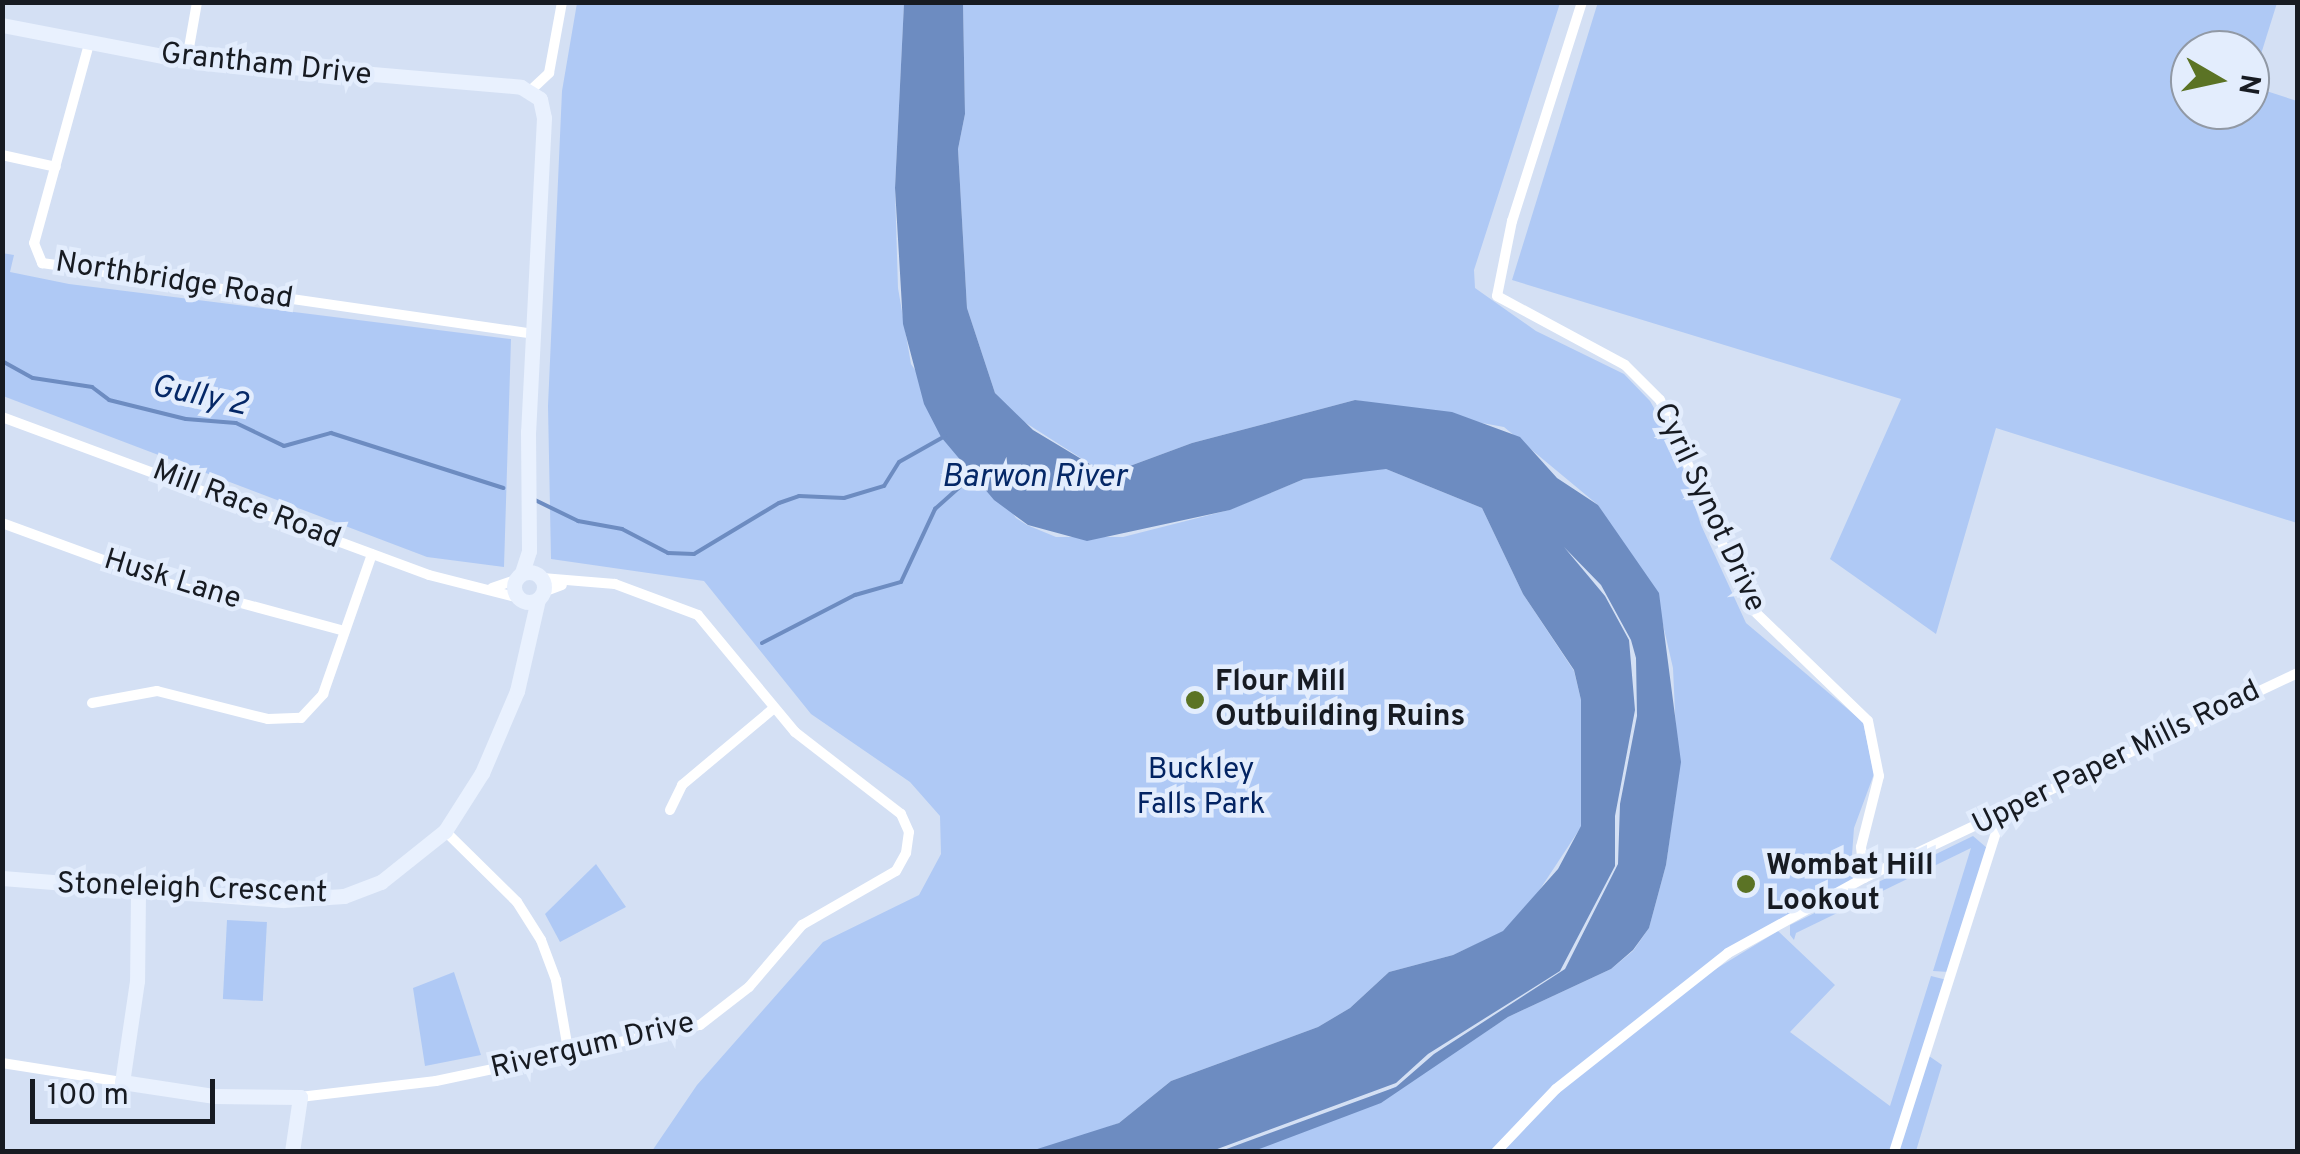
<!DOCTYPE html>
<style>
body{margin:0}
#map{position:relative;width:2300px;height:1154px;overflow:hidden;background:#d4e0f4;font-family:Overpass,sans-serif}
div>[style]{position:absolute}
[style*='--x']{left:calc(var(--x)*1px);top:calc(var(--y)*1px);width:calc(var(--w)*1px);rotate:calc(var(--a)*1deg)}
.green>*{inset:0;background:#afc9f5;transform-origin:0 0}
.water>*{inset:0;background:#6d8cc1}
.stream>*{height:4px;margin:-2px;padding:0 2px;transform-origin:2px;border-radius:2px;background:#6d8cc1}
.street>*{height:10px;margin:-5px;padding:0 5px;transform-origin:5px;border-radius:5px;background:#fff}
.secondary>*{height:15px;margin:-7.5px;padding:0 7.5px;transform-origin:7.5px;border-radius:7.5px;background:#e9f1fe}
.secondary>.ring{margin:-7.5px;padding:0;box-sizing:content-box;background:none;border:15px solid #e9f1fe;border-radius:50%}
.dots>*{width:28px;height:28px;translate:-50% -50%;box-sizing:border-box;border:5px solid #e3edfd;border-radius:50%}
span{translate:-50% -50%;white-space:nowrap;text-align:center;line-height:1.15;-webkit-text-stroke:9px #e3edfd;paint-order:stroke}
.street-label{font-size:30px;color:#171b22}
.poi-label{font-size:30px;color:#171b22;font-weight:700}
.left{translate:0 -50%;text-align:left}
.park-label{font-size:30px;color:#032463}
.water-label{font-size:32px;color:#052867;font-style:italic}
.frame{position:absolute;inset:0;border:5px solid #171b22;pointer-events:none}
.north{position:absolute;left:2170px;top:30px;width:100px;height:100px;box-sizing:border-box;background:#e3edfd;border:2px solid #9199a5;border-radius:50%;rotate:99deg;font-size:28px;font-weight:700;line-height:40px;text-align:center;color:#171b22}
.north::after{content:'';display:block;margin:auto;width:35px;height:45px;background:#5b7325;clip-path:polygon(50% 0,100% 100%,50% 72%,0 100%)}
.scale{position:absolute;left:30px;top:1079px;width:185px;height:45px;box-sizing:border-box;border:5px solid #171b22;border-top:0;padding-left:12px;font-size:30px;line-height:35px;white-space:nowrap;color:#171b22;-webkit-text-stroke:8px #e3edfd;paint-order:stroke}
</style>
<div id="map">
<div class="green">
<div style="clip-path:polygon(evenodd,1598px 2px,2277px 3px,2251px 86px,2297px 101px,2297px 523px,1996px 428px,1936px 634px,1830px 559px,1901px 399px,1512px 280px,1598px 2px,2190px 50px,2250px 50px,2250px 110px,2190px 110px,2190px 50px)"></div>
<div style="clip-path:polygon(577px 3px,904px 3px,895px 188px,898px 288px,911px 364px,1016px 518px,1027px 525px,1056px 537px,1123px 537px,1229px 510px,1304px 479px,1357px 469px,1386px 469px,1482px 508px,1523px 594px,1574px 671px,1581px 700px,1581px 827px,1527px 909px,1503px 932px,1453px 955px,1389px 972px,1350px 1008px,1318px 1027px,1171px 1081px,1119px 1123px,1061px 1144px,1031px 1152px,652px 1151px,697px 1085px,823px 942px,919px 895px,941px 854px,940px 816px,910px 782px,811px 714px,704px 581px,551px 559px,548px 406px,562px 91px)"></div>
<div style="clip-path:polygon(963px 3px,1560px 3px,1474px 270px,1475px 288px,1536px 331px,1624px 374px,1650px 401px,1676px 447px,1701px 525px,1746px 623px,1863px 722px,1874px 774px,1854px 828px,1852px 855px,1861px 878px,1718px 957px,1664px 997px,1496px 1151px,1254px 1151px,1415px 1078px,1508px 1017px,1611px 969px,1633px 951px,1649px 928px,1666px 865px,1678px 779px,1673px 668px,1658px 603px,1598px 505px,1504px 427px,1355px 400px,1192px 443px,1119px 470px,1098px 469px,1015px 416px,995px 393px,967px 308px,958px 149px,965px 114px)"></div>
<div style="clip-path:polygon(2px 253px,14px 255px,10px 272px,69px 284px,511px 339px,504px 567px,427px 557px,3px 396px)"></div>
<div style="clip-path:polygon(1973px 836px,1987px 848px,1949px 972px,1933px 971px,1971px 848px,1796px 933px,1794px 940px,1790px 935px,1790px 925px)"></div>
<div style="clip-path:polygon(596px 864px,626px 907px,560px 942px,545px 914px)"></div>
<div style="left:227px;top:920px;width:40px;height:79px;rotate:3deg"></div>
<div style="clip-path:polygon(1778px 931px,1835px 985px,1790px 1032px,1890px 1106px,1931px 976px,1947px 980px,1929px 1056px,1942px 1065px,1916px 1151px,1501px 1152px,1567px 1083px,1701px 978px)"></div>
<div style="clip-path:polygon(454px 972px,481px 1055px,425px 1066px,413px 988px)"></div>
</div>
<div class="water">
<div style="clip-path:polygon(904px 3px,963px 3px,965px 114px,958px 149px,967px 308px,995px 393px,1033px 430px,1098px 469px,1119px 470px,1192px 443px,1355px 400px,1452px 412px,1520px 437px,1557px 478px,1598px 505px,1659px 593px,1681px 762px,1666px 865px,1649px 928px,1633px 950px,1611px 969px,1508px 1017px,1381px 1103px,1254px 1151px,1221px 1151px,1396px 1087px,1434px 1054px,1565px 969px,1618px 864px,1620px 804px,1637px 716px,1636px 658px,1631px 640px,1601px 585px,1564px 547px,1605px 596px,1629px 640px,1635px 710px,1615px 816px,1615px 866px,1560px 971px,1428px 1054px,1396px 1083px,1212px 1151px,1031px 1151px,1119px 1123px,1171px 1081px,1318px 1027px,1350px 1008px,1389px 972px,1453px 955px,1503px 931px,1558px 869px,1581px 826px,1581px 700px,1574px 670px,1523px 594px,1482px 508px,1386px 469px,1304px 479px,1230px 510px,1087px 541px,1028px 525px,994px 500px,941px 437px,924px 404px,903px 324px,895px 188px)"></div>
</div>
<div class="stream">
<div style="--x:2;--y:361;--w:35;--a:29"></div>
<div style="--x:33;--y:378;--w:60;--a:8.7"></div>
<div style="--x:92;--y:387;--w:21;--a:37"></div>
<div style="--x:109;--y:400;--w:79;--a:13.9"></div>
<div style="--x:186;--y:419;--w:50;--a:4.6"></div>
<div style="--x:236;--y:423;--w:53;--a:25.6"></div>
<div style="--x:284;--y:446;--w:49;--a:-15.5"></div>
<div style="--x:331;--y:433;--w:181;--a:17.7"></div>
<div style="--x:535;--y:500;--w:48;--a:26"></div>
<div style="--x:578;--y:521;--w:45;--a:10.3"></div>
<div style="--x:622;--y:529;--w:52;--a:27.6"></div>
<div style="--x:668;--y:553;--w:26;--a:2"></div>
<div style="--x:694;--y:554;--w:99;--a:-31"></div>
<div style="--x:779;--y:503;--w:21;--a:-19"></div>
<div style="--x:799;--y:496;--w:45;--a:2.5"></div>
<div style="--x:844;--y:498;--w:42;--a:-16.7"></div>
<div style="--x:884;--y:486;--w:28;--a:-58"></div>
<div style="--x:899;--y:462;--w:53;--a:-29.5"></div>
<div style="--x:762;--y:643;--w:105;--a:-27.3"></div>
<div style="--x:855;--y:595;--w:48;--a:-15.8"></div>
<div style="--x:901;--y:582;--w:81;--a:-65"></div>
<div style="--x:935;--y:509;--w:51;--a:-41.8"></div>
</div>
<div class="street">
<div style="--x:1582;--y:2;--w:230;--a:107.7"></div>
<div style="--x:1512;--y:221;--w:76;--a:101.3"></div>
<div style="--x:1497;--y:296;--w:145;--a:28.3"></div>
<div style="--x:1625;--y:365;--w:49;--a:45"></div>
<div style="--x:1660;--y:400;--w:224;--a:66.6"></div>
<div style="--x:1749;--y:606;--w:165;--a:44"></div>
<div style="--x:1868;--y:721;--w:56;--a:78.7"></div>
<div style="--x:1879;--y:776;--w:73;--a:104.2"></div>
<div style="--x:1861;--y:847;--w:31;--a:84"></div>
<div style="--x:89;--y:44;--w:206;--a:105.4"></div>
<div style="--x:34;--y:243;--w:22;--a:68"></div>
<div style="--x:42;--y:263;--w:495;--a:8.2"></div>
<div style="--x:187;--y:59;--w:58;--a:-80"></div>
<div style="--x:531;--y:90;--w:25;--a:-43"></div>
<div style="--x:549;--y:73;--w:72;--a:-79.6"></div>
<div style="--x:2;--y:155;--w:55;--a:12.5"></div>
<div style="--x:2;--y:417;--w:455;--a:20.3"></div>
<div style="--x:429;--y:575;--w:93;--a:14.3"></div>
<div style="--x:2;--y:523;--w:171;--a:20.1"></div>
<div style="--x:163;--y:582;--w:188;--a:15.1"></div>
<div style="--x:492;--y:588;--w:24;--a:-19"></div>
<div style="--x:543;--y:592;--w:20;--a:-20"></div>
<div style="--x:92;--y:703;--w:66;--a:-10.5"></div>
<div style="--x:157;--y:691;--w:114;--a:14.2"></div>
<div style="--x:268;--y:719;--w:33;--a:-2"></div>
<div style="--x:301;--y:718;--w:33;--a:-47"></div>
<div style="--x:323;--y:694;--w:148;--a:-70.7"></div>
<div style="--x:670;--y:810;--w:28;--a:-64"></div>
<div style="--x:682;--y:785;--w:119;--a:-39.9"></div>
<div style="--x:445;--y:831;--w:101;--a:44.6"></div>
<div style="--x:517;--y:902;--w:45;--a:57.7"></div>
<div style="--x:541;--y:940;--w:43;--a:69.4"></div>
<div style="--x:556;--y:980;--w:76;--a:80.2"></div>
<div style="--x:2;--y:1063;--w:121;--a:9"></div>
<div style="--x:300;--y:1097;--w:137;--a:-6.7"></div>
<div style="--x:436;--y:1081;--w:270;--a:-12"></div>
<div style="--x:700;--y:1025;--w:62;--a:-37.8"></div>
<div style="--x:749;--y:987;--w:82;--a:-49.5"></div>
<div style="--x:802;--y:925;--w:108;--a:-29.9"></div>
<div style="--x:896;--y:871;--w:21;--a:-61"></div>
<div style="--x:906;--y:853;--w:21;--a:-82"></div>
<div style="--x:909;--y:832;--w:20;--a:-114"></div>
<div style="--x:901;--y:814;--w:134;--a:-142.3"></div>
<div style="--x:795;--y:732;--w:152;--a:-129.7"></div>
<div style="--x:698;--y:615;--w:89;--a:-159.5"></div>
<div style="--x:615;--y:584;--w:73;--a:-175.3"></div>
<div style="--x:1496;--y:1152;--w:87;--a:-46.4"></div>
<div style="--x:1556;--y:1089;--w:219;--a:-38.3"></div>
<div style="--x:1728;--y:953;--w:155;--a:-28.9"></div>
<div style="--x:1864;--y:878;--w:480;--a:-25.3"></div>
<div style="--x:1894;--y:1152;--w:353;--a:-72.3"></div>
</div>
<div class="secondary">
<div style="--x:2;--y:25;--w:164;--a:10.9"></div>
<div style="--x:163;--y:56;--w:359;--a:4.9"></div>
<div style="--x:521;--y:87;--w:22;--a:32"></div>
<div style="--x:540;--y:99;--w:19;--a:78"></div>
<div style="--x:544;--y:118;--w:314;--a:92.9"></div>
<div style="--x:528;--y:432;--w:119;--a:89.5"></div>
<div style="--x:529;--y:551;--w:23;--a:108"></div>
<div class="ring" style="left:514px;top:572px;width:15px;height:15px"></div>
<div style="--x:2;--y:878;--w:282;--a:4.5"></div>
<div style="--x:283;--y:900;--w:61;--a:-3.8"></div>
<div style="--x:344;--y:896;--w:40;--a:-21"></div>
<div style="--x:381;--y:882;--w:82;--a:-38.6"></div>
<div style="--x:445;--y:831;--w:69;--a:-57.5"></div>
<div style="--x:482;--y:773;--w:89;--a:-66.9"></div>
<div style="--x:517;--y:691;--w:94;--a:-77.1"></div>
<div style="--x:138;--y:892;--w:89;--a:90.6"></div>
<div style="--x:137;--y:981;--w:102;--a:98.4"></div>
<div style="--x:122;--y:1082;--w:92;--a:8.7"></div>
<div style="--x:213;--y:1096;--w:87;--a:0.7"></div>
<div style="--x:300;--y:1097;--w:56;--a:98.3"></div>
</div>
<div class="dots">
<div style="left:1195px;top:700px;background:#5b7325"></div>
<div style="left:1746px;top:884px;background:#5b7325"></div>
</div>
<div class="street-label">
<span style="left:266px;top:66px;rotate:6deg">Grantham Drive</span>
<span style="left:174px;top:282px;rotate:9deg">Northbridge Road</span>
<span style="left:246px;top:506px;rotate:21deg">Mill Race Road</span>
<span style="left:1708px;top:508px;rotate:65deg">Cyril Synot Drive</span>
<span style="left:172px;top:581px;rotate:17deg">Husk Lane</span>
<span style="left:2117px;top:759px;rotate:-26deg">Upper Paper Mills Road</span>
<span style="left:192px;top:890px;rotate:2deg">Stoneleigh Crescent</span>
<span style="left:593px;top:1047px;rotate:-13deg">Rivergum Drive</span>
</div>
<div class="poi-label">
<span class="left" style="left:1215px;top:700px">Flour Mill<br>Outbuilding Ruins</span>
<span class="left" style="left:1766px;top:884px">Wombat Hill<br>Lookout</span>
</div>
<div class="park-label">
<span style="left:1201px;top:788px">Buckley<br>Falls Park</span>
</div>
<div class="water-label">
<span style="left:199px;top:397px;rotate:12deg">Gully 2</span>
<span style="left:1034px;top:478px">Barwon River</span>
</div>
<div class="frame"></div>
<div class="north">N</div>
<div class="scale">100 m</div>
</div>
